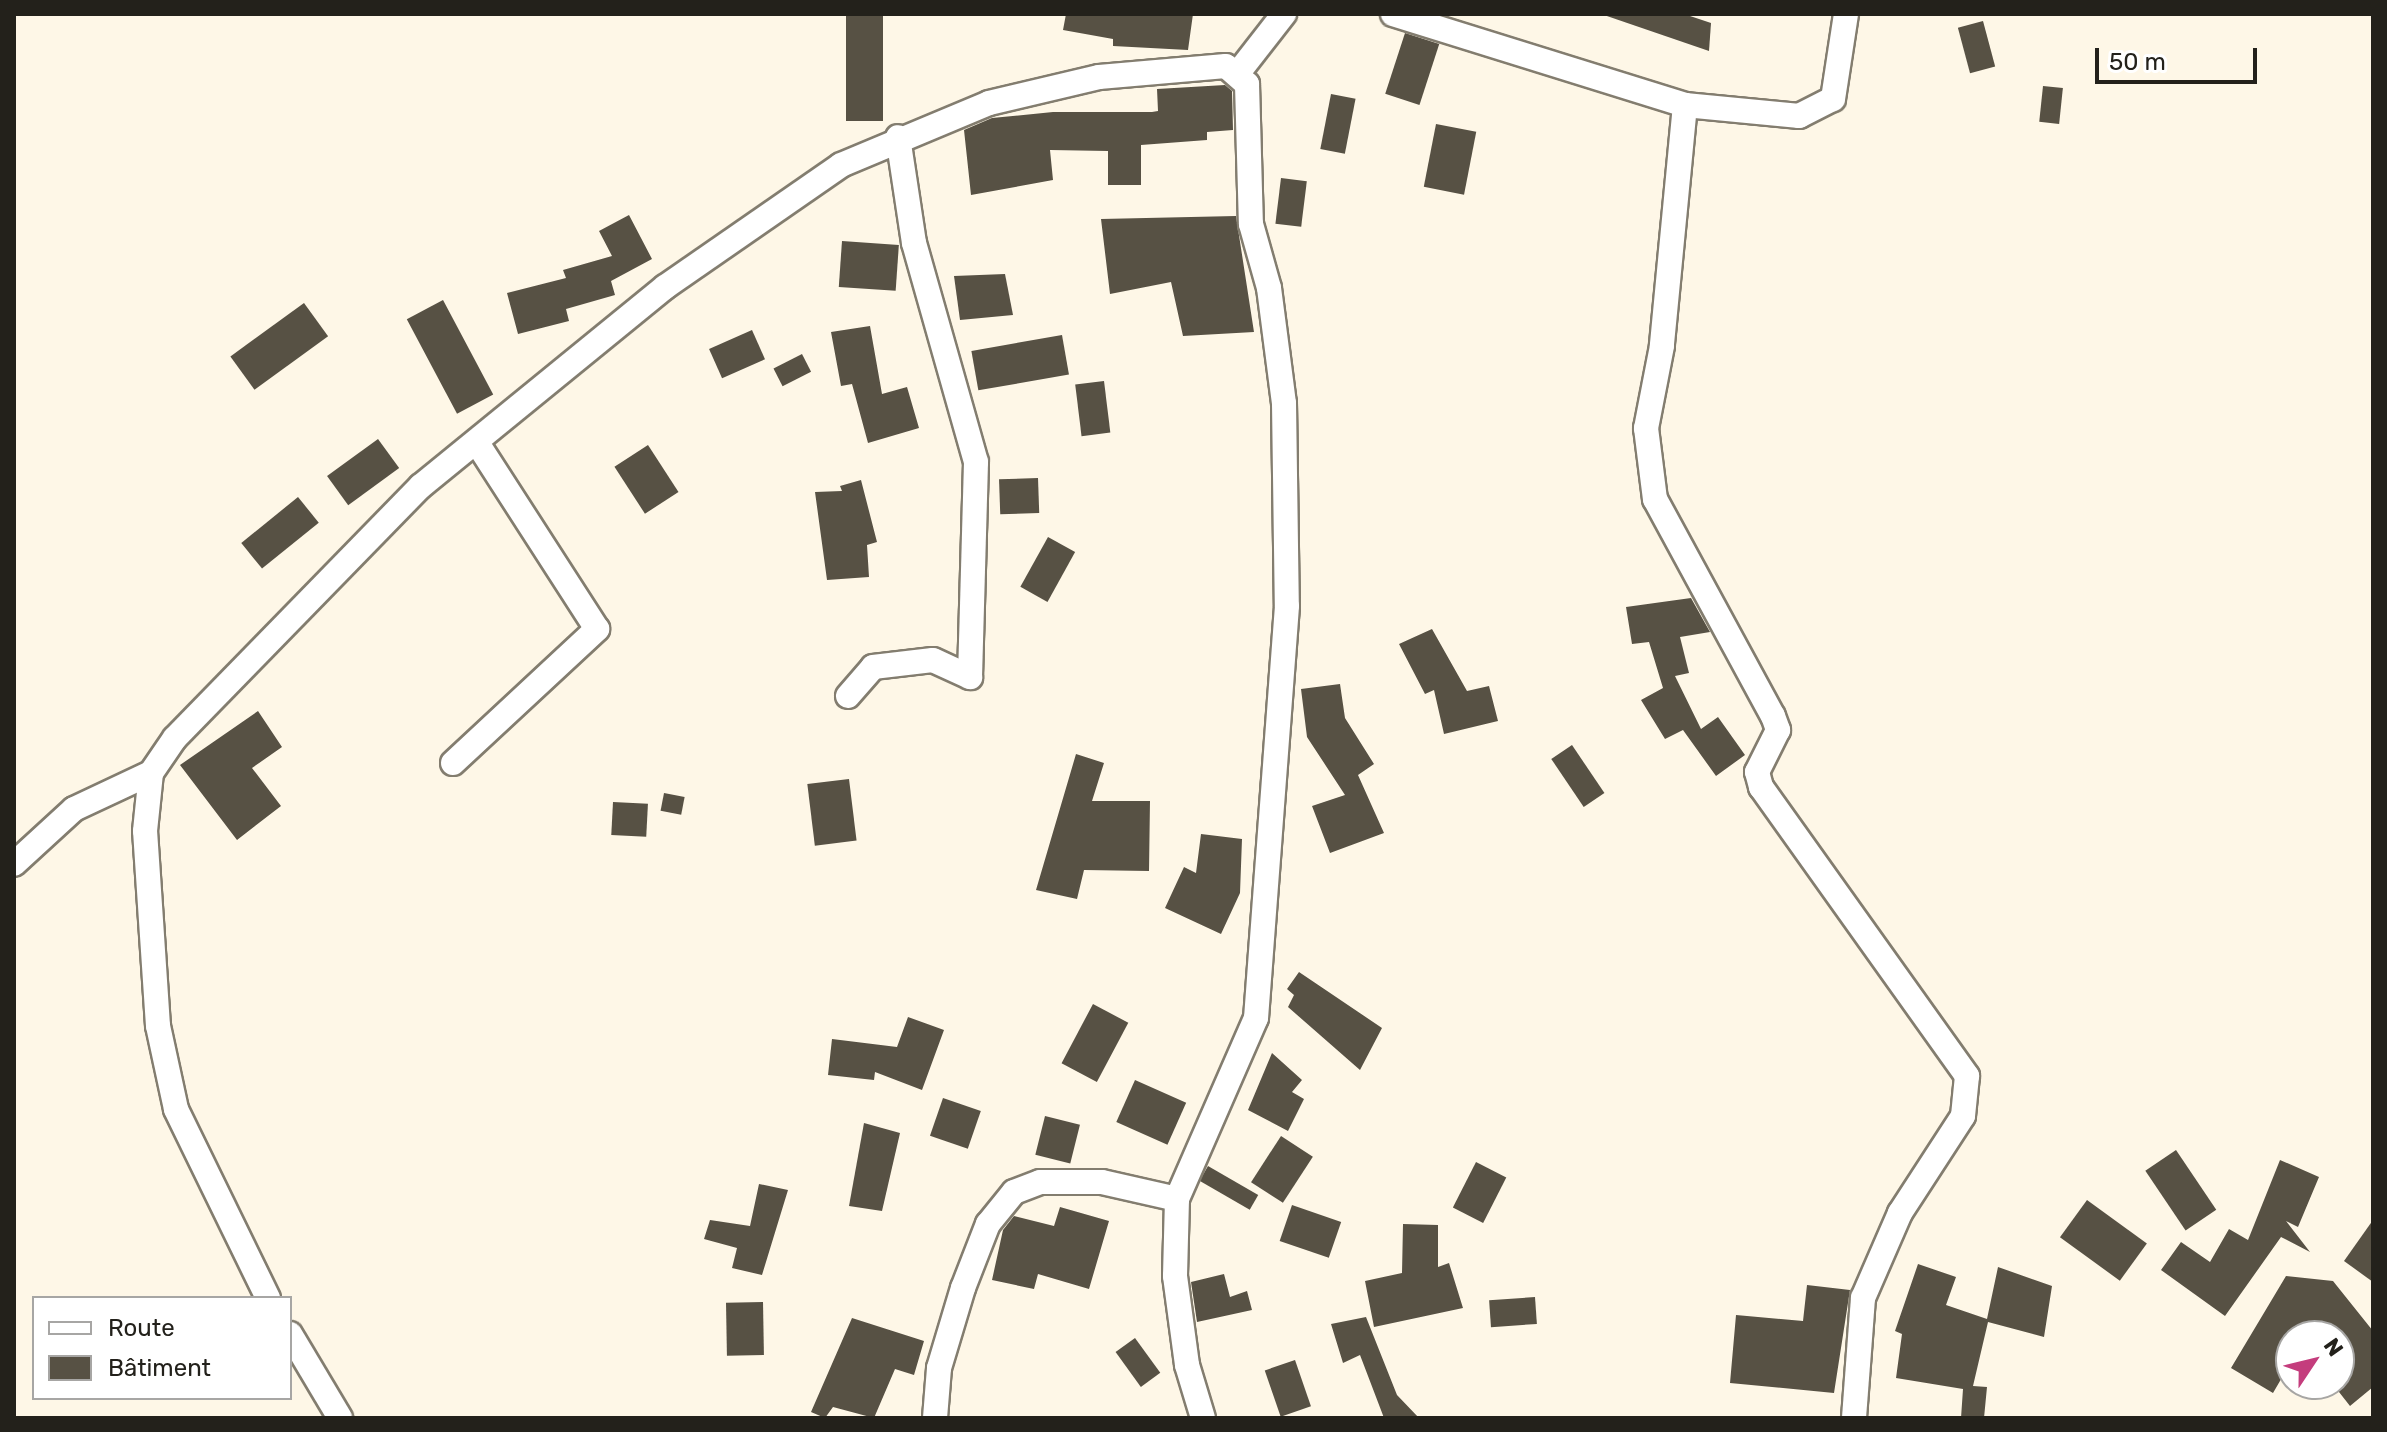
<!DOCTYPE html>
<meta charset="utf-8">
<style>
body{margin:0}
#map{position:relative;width:2387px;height:1432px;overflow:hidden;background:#fef7e7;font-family:Rubik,sans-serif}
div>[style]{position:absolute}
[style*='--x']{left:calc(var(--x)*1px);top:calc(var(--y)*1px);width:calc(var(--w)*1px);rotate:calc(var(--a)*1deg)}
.building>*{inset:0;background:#575144;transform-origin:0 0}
.roads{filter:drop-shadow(2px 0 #837d6f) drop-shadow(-2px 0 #837d6f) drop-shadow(0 2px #837d6f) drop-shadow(0 -2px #837d6f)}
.minor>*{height:24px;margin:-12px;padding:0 12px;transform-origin:12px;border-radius:12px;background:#fff}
span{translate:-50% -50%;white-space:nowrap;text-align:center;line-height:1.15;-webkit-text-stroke:8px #fff;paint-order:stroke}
.frame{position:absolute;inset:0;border:16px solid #23211b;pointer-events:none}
.legend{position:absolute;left:32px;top:1296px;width:260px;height:104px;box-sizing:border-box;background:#fff;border:2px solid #a7a6a4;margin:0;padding:10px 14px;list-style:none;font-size:24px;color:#23211b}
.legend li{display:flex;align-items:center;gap:16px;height:40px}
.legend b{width:40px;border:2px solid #a7a6a4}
.north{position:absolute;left:2275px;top:1320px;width:80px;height:80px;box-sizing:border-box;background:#fff;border:2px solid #a7a6a4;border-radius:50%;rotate:55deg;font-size:22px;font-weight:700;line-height:32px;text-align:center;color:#23211b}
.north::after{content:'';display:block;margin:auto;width:28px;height:36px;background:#c43d7d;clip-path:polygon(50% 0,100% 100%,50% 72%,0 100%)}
.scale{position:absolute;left:2095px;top:48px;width:162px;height:36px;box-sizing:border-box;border:4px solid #23211b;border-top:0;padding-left:10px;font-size:24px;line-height:28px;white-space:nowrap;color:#23211b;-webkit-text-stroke:6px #fff;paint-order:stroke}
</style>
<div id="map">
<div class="building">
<div style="left:846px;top:14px;width:37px;height:107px"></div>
<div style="clip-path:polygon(1066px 14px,1193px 14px,1188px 50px,1113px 46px,1113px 39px,1063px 30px)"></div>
<div style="clip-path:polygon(1601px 14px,1684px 14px,1711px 23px,1709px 51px)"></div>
<div style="left:1983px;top:21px;width:47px;height:26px;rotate:75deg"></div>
<div style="left:1405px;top:33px;width:36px;height:64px;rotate:18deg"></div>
<div style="clip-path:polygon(1225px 85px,1232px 91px,1233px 130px,1207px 132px,1207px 140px,1141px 145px,1141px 185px,1108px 185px,1108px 151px,1050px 150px,1053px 180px,971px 195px,964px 130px,992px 118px,1053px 112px,1152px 112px,1158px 111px,1157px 89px)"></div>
<div style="left:2043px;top:86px;width:20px;height:36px;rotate:6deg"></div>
<div style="left:1331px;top:94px;width:25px;height:56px;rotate:11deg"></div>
<div style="left:1436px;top:124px;width:41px;height:64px;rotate:11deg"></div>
<div style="left:1281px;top:178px;width:26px;height:46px;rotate:7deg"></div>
<div style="clip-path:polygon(629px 215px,652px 259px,611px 281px,615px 295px,566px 309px,569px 321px,518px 334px,507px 293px,566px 278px,563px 270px,612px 256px,599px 231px)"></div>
<div style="clip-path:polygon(1236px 216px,1254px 332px,1183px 336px,1171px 282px,1110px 294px,1101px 219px)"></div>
<div style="left:842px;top:241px;width:57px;height:46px;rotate:4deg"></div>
<div style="clip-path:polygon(1005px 274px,1013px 315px,960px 320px,954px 276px)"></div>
<div style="left:443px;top:300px;width:107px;height:41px;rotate:62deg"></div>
<div style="left:304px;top:303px;width:41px;height:91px;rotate:54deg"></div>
<div style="clip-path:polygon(870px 326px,882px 394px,907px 387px,919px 428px,868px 443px,852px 384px,841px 386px,831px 332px)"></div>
<div style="left:752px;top:330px;width:32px;height:47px;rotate:66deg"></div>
<div style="left:1062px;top:335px;width:40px;height:92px;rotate:80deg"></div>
<div style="left:802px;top:354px;width:20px;height:32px;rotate:63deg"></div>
<div style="left:1104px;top:381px;width:52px;height:29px;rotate:83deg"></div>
<div style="left:378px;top:439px;width:36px;height:63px;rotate:54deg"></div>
<div style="left:648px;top:445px;width:56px;height:40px;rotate:57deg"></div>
<div style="left:1038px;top:478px;width:35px;height:39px;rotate:88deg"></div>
<div style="clip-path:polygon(861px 480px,877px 542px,867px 545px,869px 577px,827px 580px,815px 492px,842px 491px,840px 486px)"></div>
<div style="left:298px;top:497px;width:33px;height:73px;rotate:51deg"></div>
<div style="left:1048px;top:537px;width:31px;height:57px;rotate:29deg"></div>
<div style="clip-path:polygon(1691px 598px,1710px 632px,1680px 637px,1689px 673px,1675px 676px,1701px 729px,1718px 717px,1745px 755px,1716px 776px,1683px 730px,1665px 739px,1641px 700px,1663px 688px,1649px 642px,1632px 644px,1626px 607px)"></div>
<div style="clip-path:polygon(1432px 629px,1467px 691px,1489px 686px,1498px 721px,1444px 734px,1434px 690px,1425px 694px,1399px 644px)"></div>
<div style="clip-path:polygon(1340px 684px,1345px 718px,1374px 764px,1358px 775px,1384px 833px,1330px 853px,1312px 806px,1345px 795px,1307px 737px,1301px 689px)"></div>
<div style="clip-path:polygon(258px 711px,282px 747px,252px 768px,281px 806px,237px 840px,180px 765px)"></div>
<div style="left:1572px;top:745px;width:58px;height:25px;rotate:56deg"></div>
<div style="clip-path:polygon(1076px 754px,1104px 763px,1092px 801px,1150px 801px,1149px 871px,1084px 870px,1077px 899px,1036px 890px)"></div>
<div style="left:849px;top:779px;width:62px;height:42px;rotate:83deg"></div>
<div style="left:664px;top:793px;width:21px;height:18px;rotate:11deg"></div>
<div style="left:613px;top:802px;width:35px;height:33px;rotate:3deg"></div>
<div style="clip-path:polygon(1201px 834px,1242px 839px,1240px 893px,1221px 934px,1165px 908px,1184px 867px,1196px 873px)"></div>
<div style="clip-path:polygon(1299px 972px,1382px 1028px,1360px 1070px,1288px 1007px,1294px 995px,1287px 989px)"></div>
<div style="left:1093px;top:1004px;width:40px;height:67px;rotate:28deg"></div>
<div style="clip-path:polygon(908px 1017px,944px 1030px,922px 1090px,875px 1072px,874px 1080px,828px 1075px,832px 1039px,897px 1047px)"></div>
<div style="clip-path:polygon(1272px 1053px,1302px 1080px,1292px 1092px,1304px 1099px,1288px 1131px,1248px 1110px)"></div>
<div style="left:1135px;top:1080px;width:56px;height:46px;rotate:24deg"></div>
<div style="left:943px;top:1098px;width:40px;height:40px;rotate:19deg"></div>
<div style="left:1045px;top:1116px;width:36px;height:40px;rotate:14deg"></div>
<div style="clip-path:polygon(864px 1123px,900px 1133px,882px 1211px,849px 1206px)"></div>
<div style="left:1281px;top:1136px;width:38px;height:55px;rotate:33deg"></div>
<div style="left:2176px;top:1150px;width:72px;height:37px;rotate:56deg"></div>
<div style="clip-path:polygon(2280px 1160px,2319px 1177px,2298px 1227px,2286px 1221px,2310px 1252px,2281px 1237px,2225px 1316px,2161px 1270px,2181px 1242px,2210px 1262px,2229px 1229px,2248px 1240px)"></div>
<div style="left:1476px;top:1162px;width:34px;height:51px;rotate:27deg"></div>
<div style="left:1208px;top:1166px;width:58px;height:17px;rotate:30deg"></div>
<div style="clip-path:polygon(759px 1184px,788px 1190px,762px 1275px,732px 1268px,737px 1248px,704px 1239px,710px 1220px,750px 1226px)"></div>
<div style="left:2087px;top:1200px;width:74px;height:46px;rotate:36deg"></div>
<div style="left:1292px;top:1205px;width:52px;height:38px;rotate:19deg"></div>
<div style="clip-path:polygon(1060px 1207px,1109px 1221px,1089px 1289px,1038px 1274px,1034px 1289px,992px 1280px,1003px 1230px,1014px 1216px,1054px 1226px)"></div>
<div style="clip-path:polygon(2373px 1220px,2373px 1282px,2344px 1261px)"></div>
<div style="clip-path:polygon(1403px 1224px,1438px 1225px,1438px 1267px,1449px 1263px,1463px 1308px,1374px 1327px,1365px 1281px,1402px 1273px)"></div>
<div style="clip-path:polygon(1918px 1264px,1956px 1277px,1946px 1305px,1987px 1319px,1998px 1267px,2052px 1286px,2044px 1337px,1988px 1322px,1973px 1386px,1987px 1387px,1984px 1418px,1961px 1418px,1963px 1389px,1896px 1378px,1902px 1334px,1895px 1331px)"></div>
<div style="clip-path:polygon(1224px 1274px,1230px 1297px,1247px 1291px,1252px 1310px,1197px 1322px,1191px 1282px)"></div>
<div style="clip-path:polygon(2286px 1276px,2333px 1281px,2373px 1331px,2373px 1387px,2350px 1406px,2339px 1392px,2339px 1336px,2291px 1328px,2291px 1362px,2273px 1393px,2231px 1368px)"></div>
<div style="clip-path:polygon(1807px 1285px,1850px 1290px,1834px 1393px,1730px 1383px,1736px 1315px,1803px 1321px)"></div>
<div style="left:1535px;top:1297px;width:27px;height:46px;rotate:86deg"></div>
<div style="left:763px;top:1302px;width:53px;height:37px;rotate:89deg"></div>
<div style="clip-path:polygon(1366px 1317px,1397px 1395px,1419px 1418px,1384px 1418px,1360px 1355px,1343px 1363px,1331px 1324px)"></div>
<div style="clip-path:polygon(852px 1318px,924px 1341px,914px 1375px,895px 1369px,874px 1418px,833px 1407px,825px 1418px,811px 1412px)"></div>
<div style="left:1135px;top:1338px;width:43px;height:24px;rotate:54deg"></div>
<div style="left:1295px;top:1360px;width:49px;height:32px;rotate:71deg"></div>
</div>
<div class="roads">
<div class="minor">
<div style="--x:1393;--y:14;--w:306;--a:17.3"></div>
<div style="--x:1685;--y:105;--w:115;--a:5.5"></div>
<div style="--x:1799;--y:116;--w:38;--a:-27"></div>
<div style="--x:1833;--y:99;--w:86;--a:-81.3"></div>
<div style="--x:1238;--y:73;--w:75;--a:-52.1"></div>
<div style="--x:1685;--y:105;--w:242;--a:95.5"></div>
<div style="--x:1662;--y:346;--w:84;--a:101"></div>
<div style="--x:1646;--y:428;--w:72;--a:82.8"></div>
<div style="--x:1655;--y:499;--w:247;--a:61.5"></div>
<div style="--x:1773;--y:716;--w:15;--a:70"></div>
<div style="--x:1778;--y:730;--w:47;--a:116.6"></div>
<div style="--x:1757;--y:772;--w:16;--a:75"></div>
<div style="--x:1761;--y:787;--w:355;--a:54.5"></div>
<div style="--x:1967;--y:1076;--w:40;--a:95.7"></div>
<div style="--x:1963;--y:1116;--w:116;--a:123"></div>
<div style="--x:1900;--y:1213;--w:93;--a:113.5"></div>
<div style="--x:1863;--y:1298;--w:120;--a:94.3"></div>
<div style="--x:848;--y:696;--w:38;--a:-49"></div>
<div style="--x:873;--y:667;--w:60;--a:-6.7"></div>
<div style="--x:933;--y:660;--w:41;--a:24.7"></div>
<div style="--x:970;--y:677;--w:215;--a:-88.4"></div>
<div style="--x:976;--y:462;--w:228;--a:-105.8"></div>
<div style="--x:914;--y:243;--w:107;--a:-98.6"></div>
<div style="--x:453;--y:763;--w:197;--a:-42.9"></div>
<div style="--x:597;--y:629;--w:221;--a:-122.8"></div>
<div style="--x:14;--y:864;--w:81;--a:-42.5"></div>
<div style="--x:74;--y:809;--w:85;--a:-25.1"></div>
<div style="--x:268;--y:1298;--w:210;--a:-116"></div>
<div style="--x:176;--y:1109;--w:85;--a:-102.2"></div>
<div style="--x:158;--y:1026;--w:195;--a:-93.8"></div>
<div style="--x:145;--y:831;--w:58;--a:-84.1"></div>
<div style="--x:151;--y:773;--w:42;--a:-55.6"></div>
<div style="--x:175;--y:738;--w:352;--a:-45.7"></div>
<div style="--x:421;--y:486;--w:315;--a:-39.2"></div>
<div style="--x:665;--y:287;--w:214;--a:-34.7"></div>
<div style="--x:841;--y:165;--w:160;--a:-22.7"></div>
<div style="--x:989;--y:103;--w:113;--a:-13.3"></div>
<div style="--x:1099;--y:77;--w:127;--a:-5"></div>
<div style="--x:1226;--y:66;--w:28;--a:41"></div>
<div style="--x:1247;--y:84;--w:140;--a:88.4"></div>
<div style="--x:1251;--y:224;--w:66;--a:74.3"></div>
<div style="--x:1269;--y:288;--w:116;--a:82.6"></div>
<div style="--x:1284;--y:403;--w:203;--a:89.2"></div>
<div style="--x:1287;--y:606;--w:413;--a:94.3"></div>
<div style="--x:1256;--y:1018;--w:197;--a:113.6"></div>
<div style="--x:1177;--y:1199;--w:77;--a:91.5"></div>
<div style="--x:1175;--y:1276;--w:90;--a:82.3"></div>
<div style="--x:1187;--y:1365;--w:55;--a:73.2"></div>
<div style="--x:290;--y:1334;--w:98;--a:59.2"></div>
<div style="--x:935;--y:1418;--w:50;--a:-85.4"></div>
<div style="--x:939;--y:1368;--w:84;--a:-73.3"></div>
<div style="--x:963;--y:1288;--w:69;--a:-68.7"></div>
<div style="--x:988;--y:1224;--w:41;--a:-50.9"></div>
<div style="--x:1014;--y:1192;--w:28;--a:-21"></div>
<div style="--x:1040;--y:1182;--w:62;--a:0"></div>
<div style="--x:1102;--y:1182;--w:77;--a:12.8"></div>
</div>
</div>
<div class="frame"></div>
<ul class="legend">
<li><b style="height:10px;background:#fff"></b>Route</li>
<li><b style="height:22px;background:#575144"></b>Bâtiment</li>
</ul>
<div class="north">N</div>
<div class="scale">50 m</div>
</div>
